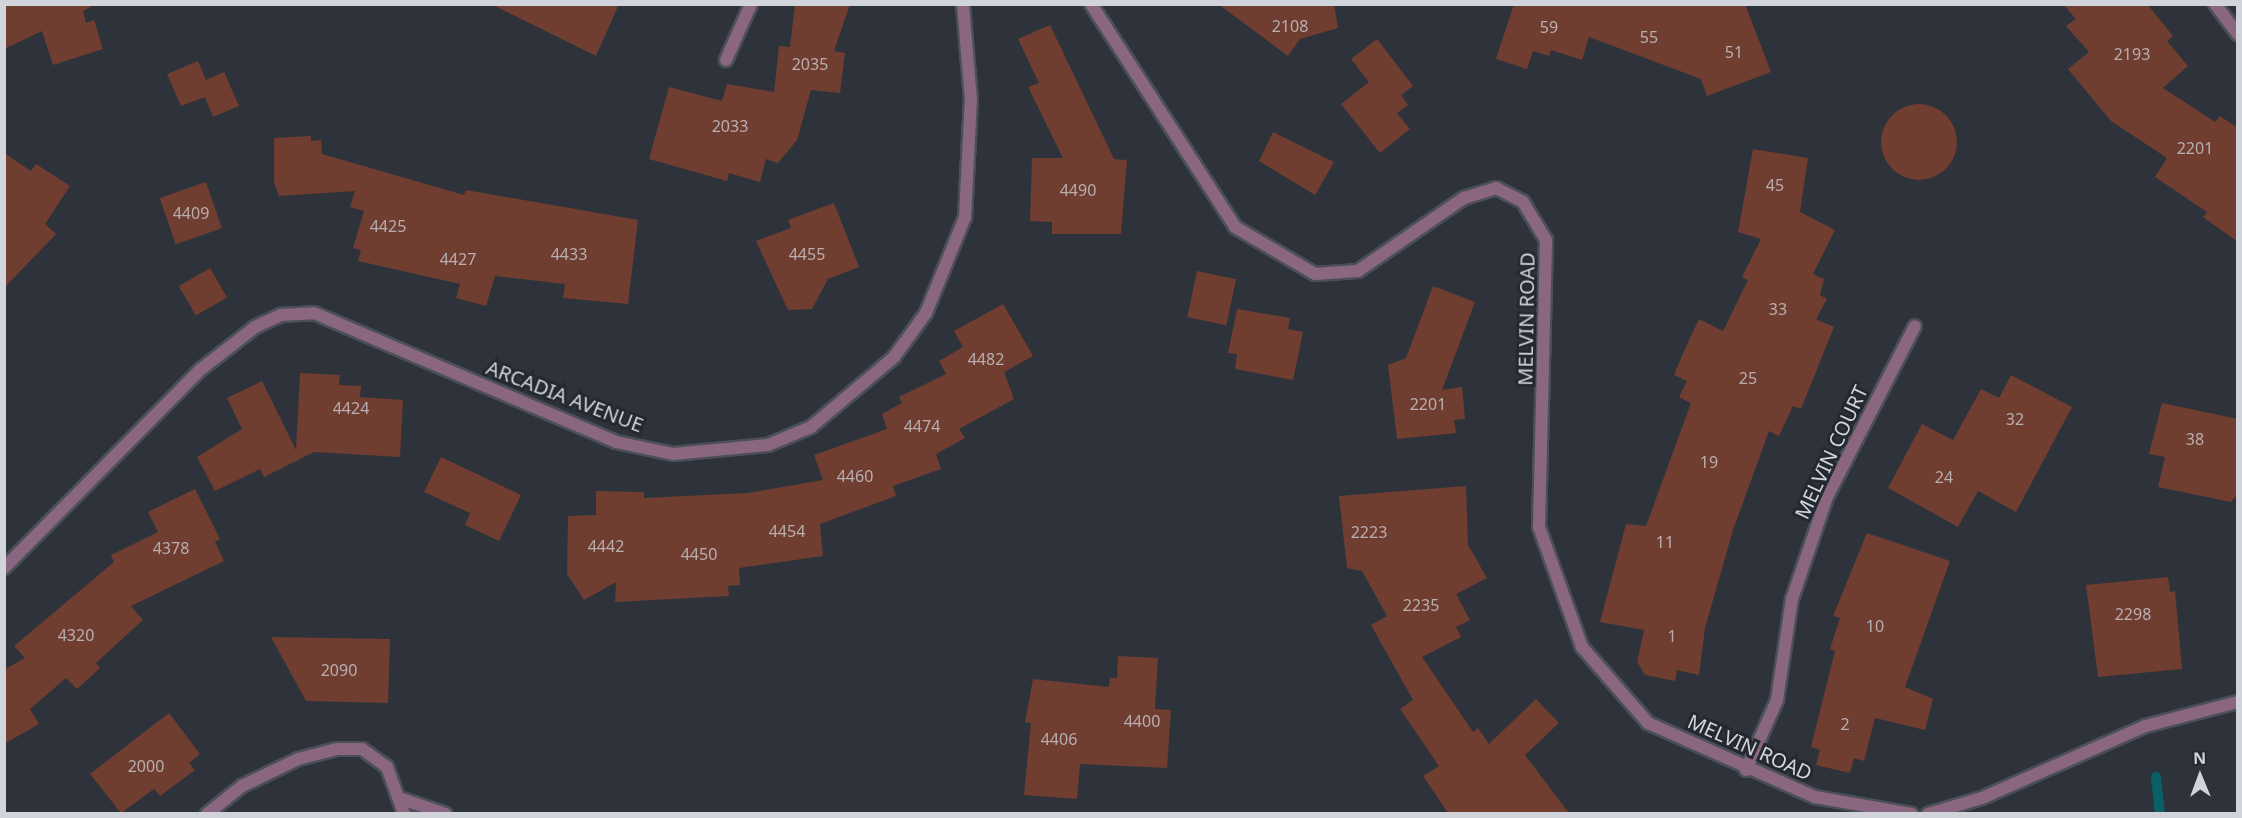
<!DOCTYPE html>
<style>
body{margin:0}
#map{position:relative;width:2242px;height:818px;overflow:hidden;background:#2e333b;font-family:"Noto Sans",sans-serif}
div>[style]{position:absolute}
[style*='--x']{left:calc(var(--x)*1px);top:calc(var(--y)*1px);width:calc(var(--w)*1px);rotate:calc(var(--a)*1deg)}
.stream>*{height:10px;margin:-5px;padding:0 5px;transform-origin:5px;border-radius:5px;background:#096067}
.building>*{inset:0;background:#703d31;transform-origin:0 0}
.round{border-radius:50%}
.roads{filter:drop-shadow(2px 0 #4b5058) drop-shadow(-2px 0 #4b5058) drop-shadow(0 2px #4b5058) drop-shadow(0 -2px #4b5058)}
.lane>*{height:12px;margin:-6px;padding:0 6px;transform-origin:6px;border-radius:6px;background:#8b6681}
.street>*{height:12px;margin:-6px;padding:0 6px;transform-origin:6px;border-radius:6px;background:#8b6681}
span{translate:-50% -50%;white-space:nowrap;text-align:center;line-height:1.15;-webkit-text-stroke:6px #242931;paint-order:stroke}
.number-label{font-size:16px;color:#b9aeb0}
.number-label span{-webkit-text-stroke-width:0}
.street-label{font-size:20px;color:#d1d4da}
.frame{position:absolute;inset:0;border:6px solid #d1d4da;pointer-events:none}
.north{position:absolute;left:2170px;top:746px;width:60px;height:60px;-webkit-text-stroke:4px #242931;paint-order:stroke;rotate:359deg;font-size:16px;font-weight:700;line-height:24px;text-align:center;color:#d1d4da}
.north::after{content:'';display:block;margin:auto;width:21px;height:27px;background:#d1d4da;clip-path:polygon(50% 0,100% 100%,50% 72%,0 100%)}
</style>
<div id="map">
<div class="stream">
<div style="--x:2156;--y:777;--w:37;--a:84"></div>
</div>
<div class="building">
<div style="clip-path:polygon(4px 4px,96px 4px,83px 11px,86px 23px,94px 20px,103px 49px,53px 65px,42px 31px,4px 49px)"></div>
<div style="clip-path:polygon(491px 4px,619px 4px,596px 56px)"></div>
<div style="clip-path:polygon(795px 4px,850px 4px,834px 51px,845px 53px,840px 93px,811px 90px,797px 140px,778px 163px,766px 159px,760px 182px,729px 173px,727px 181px,649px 159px,669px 87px,722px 101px,727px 84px,774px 92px,779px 46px,790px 47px)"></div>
<div style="clip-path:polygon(1218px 4px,1334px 4px,1338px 28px,1300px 39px,1288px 56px)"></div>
<div style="clip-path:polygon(1514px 4px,1745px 4px,1771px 72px,1707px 96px,1701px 79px,1589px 37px,1582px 60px,1551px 50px,1549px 56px,1533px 51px,1527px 69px,1496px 59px)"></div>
<div style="clip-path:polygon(2063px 4px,2147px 4px,2173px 36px,2167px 41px,2188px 66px,2163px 88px,2215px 122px,2220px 116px,2238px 128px,2238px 242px,2203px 217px,2207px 212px,2155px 177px,2167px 158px,2111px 121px,2068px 69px,2089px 52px,2066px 26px,2076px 19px)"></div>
<div style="clip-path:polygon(1050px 25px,1114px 159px,1127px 160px,1121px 234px,1052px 234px,1052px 222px,1030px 221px,1032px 158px,1063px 158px,1028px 87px,1039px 83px,1018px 39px)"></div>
<div style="clip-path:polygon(1377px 39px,1413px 86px,1401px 95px,1408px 105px,1397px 113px,1410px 129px,1380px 153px,1341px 104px,1369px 82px,1351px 59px)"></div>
<div style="clip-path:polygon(198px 61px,206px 80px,224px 72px,239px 106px,213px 117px,205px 97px,181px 106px,167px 74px)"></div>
<div class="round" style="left:1881px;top:104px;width:76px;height:76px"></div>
<div style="clip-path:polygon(1273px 132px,1334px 162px,1315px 195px,1259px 161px)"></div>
<div style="clip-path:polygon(311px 136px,311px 141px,321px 140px,322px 154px,464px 195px,466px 190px,638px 220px,628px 304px,563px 298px,565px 284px,495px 276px,486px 306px,456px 298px,460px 284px,358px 261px,361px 250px,353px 248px,364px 211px,350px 207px,355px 191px,279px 196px,274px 183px,274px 138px)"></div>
<div style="clip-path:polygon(1753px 149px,1808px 158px,1800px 212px,1835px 230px,1813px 274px,1824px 279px,1820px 295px,1827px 299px,1816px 319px,1834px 327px,1801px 409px,1793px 406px,1779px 436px,1769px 431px,1733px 530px,1705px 628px,1699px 675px,1677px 670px,1675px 681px,1645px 675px,1637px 662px,1644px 630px,1600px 622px,1626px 524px,1646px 526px,1691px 403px,1679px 397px,1687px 381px,1674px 375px,1683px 353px,1699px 319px,1723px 331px,1748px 280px,1742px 277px,1761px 239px,1738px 232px)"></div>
<div style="clip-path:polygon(4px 153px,31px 171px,36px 164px,70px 186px,45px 224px,56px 234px,4px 288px)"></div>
<div style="left:206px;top:182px;width:49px;height:49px;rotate:71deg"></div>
<div style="clip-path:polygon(834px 203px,859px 267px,828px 279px,812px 309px,788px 310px,756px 241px,791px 228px,788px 220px)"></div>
<div style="left:210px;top:268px;width:34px;height:36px;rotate:60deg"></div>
<div style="left:1197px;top:271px;width:40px;height:47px;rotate:12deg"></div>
<div style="clip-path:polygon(1433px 286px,1475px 302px,1442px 390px,1462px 387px,1465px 419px,1454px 420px,1456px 433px,1397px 439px,1388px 365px,1406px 358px)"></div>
<div style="clip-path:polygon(1003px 304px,1033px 356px,1004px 372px,1014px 399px,959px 429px,965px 438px,936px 454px,941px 469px,893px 486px,896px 496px,820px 524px,823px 556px,739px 568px,740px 585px,728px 586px,729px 596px,615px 602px,616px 582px,584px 600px,567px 574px,568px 516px,596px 515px,596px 491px,644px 492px,644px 498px,748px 493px,823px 480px,814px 455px,887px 429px,882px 414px,902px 403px,899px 397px,946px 374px,939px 361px,963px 347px,954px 331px)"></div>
<div style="clip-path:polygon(1237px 309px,1290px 318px,1288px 329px,1303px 332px,1293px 380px,1235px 369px,1237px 354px,1228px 353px)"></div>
<div style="clip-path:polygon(300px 373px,340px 375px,339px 385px,361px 386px,360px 397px,403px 400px,400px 457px,314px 452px,264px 477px,260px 469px,215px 491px,197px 457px,242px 429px,227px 398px,262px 381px,296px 450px)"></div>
<div style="clip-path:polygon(2011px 375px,2072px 407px,2016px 512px,1978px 491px,1958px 527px,1888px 488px,1922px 424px,1953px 440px,1981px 389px,1999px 398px)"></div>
<div style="clip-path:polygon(2162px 403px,2238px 419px,2238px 494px,2231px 502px,2158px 487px,2165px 457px,2149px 454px)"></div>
<div style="clip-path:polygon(441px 457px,521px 495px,499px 541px,465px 525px,470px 513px,424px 492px)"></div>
<div style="clip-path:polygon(1466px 486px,1468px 545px,1487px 578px,1456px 594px,1470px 620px,1456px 627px,1461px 637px,1422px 657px,1473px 732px,1478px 728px,1489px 744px,1536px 699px,1559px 723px,1525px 755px,1569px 813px,1448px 813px,1423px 776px,1439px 766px,1400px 709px,1413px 700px,1371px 625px,1387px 616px,1362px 571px,1347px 568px,1339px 496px)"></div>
<div style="clip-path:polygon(195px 489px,220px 539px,215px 542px,224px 561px,131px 606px,143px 620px,96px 663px,100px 668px,77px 689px,66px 678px,30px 709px,39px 724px,4px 744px,4px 664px,7px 668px,25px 658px,14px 646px,114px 562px,111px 555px,158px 532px,148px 512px)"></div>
<div style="clip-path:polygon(1867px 533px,1950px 561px,1905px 687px,1933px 699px,1925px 730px,1875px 718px,1864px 761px,1854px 758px,1850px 773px,1816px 765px,1820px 750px,1811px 747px,1835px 651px,1830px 649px,1840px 618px,1833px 616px)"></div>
<div style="clip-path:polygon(2168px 577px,2170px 592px,2175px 591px,2182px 669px,2098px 677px,2086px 585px)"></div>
<div style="clip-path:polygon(271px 637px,390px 639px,388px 703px,306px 701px)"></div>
<div style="clip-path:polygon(1118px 656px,1158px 658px,1155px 709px,1171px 710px,1167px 768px,1080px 764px,1077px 799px,1024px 795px,1031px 723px,1025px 722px,1033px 679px,1109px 687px,1110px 678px,1117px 678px)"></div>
<div style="clip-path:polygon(169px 713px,200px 754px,189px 763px,195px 770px,160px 796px,154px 789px,121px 813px,90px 774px)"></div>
</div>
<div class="roads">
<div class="lane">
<div style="--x:726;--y:60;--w:61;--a:-65.9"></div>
<div style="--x:402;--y:799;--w:46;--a:18.8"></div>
</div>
<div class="street">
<div style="--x:1091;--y:4;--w:265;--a:57.1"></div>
<div style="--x:1235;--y:227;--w:93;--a:30.4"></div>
<div style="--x:1315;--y:274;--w:43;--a:-4"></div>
<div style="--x:1358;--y:271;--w:129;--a:-34.6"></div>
<div style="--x:1464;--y:198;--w:34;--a:-17"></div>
<div style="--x:1496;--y:188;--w:30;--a:27"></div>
<div style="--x:1523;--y:202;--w:44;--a:58.8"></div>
<div style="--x:1546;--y:240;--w:287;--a:91.4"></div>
<div style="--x:1539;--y:527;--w:127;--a:70.3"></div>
<div style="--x:1582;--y:647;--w:101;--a:49"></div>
<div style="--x:1648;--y:723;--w:183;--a:23.9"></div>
<div style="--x:1815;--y:797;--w:98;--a:9.9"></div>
<div style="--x:2215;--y:4;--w:38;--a:53"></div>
<div style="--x:4;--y:568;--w:279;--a:-45.3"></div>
<div style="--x:200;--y:370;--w:70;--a:-38"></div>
<div style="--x:255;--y:327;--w:29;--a:-25"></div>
<div style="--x:281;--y:315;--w:33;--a:-3"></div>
<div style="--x:314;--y:313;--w:328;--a:23.1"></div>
<div style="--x:616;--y:442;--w:58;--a:11.9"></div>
<div style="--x:673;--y:454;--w:95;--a:-5.4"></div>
<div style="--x:768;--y:445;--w:47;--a:-22.7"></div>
<div style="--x:811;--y:427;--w:109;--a:-40.1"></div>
<div style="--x:894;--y:357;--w:54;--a:-54"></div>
<div style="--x:926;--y:313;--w:104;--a:-67.9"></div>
<div style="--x:965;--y:217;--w:117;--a:-87.1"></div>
<div style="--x:971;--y:100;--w:96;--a:-94.8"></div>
<div style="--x:1746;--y:770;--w:77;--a:-66.1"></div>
<div style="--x:1777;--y:700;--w:102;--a:-81.6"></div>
<div style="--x:1792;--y:599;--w:108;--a:-71.1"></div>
<div style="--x:1827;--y:497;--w:192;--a:-62.8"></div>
<div style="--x:207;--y:814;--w:45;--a:-38.7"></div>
<div style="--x:242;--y:786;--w:62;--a:-25.7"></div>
<div style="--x:298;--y:759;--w:40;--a:-14.4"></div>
<div style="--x:337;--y:749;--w:25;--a:0"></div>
<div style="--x:362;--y:749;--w:31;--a:36"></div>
<div style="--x:387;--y:767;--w:50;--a:70.1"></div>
<div style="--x:1928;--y:814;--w:56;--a:-16.5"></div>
<div style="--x:1982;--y:798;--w:178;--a:-23.8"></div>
<div style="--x:2145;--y:726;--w:96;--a:-14.5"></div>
</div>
</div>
<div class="number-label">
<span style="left:1290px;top:26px">2108</span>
<span style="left:1549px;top:27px">59</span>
<span style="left:1649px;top:37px">55</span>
<span style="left:1734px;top:52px">51</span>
<span style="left:2132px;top:54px">2193</span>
<span style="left:810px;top:64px">2035</span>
<span style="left:730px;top:126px">2033</span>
<span style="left:2195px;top:148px">2201</span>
<span style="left:1775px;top:185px">45</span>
<span style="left:1078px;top:190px">4490</span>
<span style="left:191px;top:213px">4409</span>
<span style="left:388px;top:226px">4425</span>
<span style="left:569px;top:254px">4433</span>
<span style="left:807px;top:254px">4455</span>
<span style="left:458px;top:259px">4427</span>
<span style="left:1778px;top:309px">33</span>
<span style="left:986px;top:359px">4482</span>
<span style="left:1748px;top:378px">25</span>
<span style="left:1428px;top:404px">2201</span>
<span style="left:351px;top:408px">4424</span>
<span style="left:2015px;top:419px">32</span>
<span style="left:922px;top:426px">4474</span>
<span style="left:2195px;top:439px">38</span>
<span style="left:1709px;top:462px">19</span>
<span style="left:855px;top:476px">4460</span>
<span style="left:1944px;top:477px">24</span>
<span style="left:787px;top:531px">4454</span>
<span style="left:1369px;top:532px">2223</span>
<span style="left:1665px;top:542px">11</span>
<span style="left:606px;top:546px">4442</span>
<span style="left:171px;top:548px">4378</span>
<span style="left:699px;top:554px">4450</span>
<span style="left:1421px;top:605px">2235</span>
<span style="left:2133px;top:614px">2298</span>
<span style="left:1875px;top:626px">10</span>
<span style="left:76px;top:635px">4320</span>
<span style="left:1672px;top:636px">1</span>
<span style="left:339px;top:670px">2090</span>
<span style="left:1142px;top:721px">4400</span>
<span style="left:1845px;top:724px">2</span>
<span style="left:1059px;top:739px">4406</span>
<span style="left:146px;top:766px">2000</span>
</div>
<div class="street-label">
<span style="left:1526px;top:319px;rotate:-89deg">MELVIN ROAD</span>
<span style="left:565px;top:396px;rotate:21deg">ARCADIA AVENUE</span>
<span style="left:1831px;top:452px;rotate:-65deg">MELVIN COURT</span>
<span style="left:1750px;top:747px;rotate:24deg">MELVIN ROAD</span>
</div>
<div class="frame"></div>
<div class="north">N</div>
</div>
